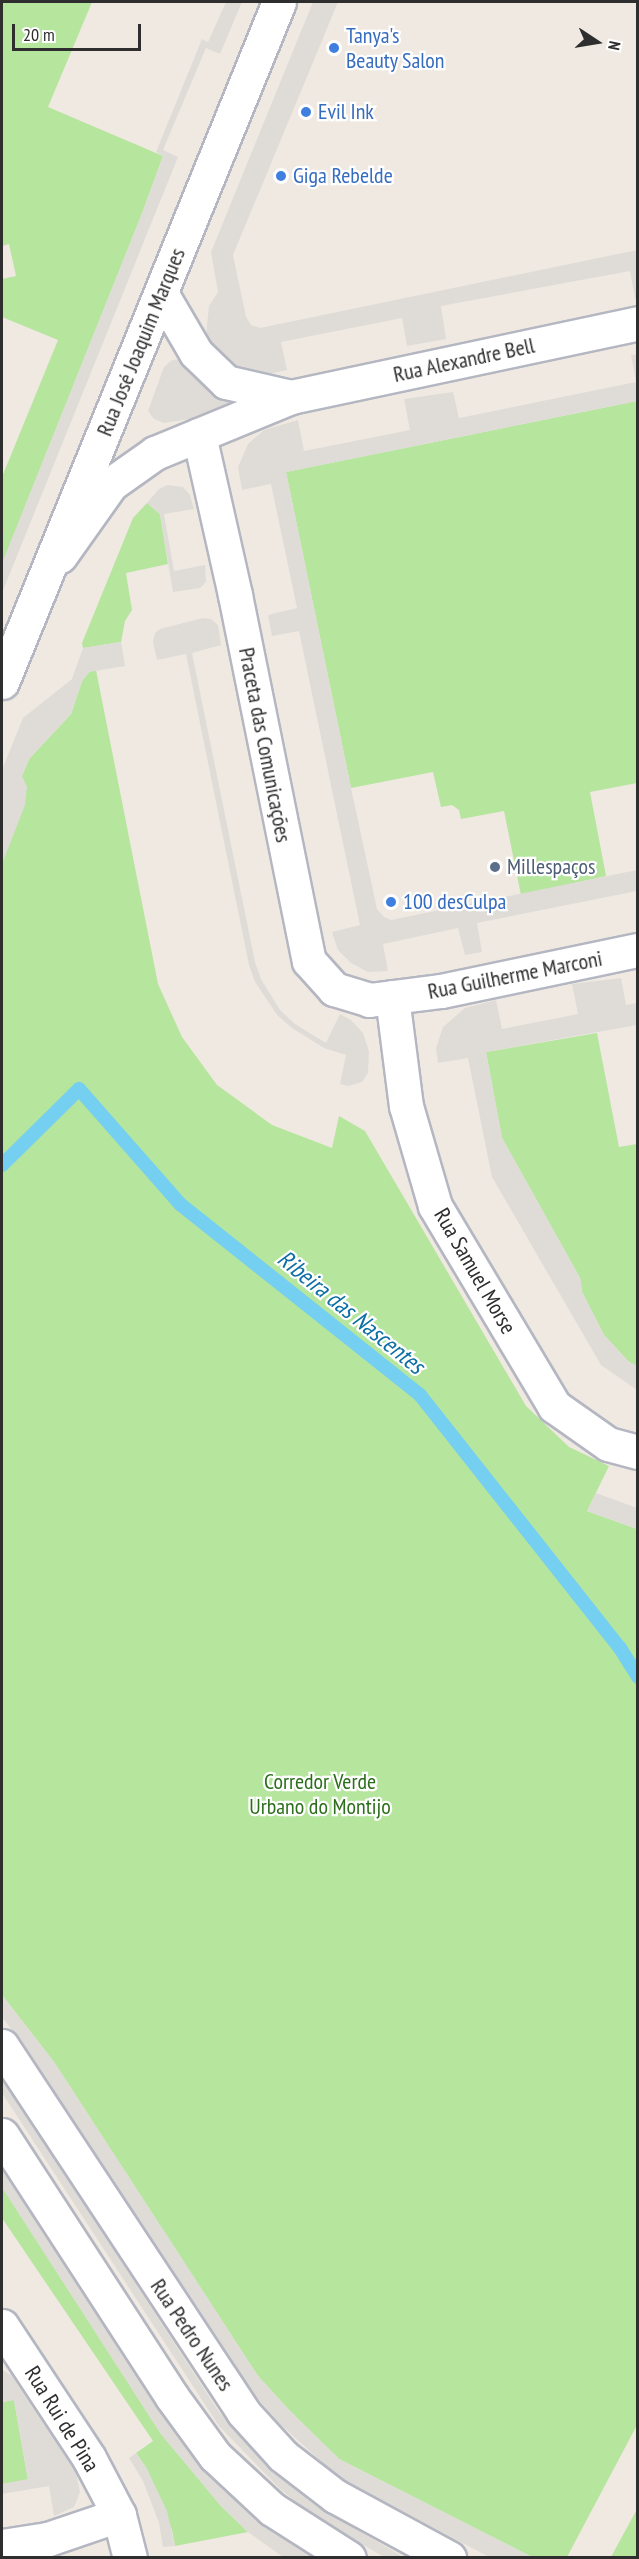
<!DOCTYPE html>
<meta charset="utf-8">
<style>
body{margin:0}
#map{position:relative;width:639px;height:2559px;overflow:hidden;background:#efe9e1;font-family:"PT Sans Narrow",sans-serif}
div>[style]{position:absolute}
[style*='--x']{left:calc(var(--x)*1px);top:calc(var(--y)*1px);width:calc(var(--w)*1px);rotate:calc(var(--a)*1deg)}
.green>*{inset:0;background:#b6e59e}
.plaza>*{inset:0;background:#dfdcd8}
.stream>*{height:14px;margin:-7px;padding:0 7px;transform-origin:7px;border-radius:7px;background:#75cff0}
.roads{filter:drop-shadow(2px 0 #b4b7c1) drop-shadow(-2px 0 #b4b7c1) drop-shadow(0 2px #b4b7c1) drop-shadow(0 -2px #b4b7c1)}
.minor>*{height:33px;margin:-16.5px;padding:0 16.5px;transform-origin:16.5px;border-radius:16.5px;background:#fff}
.secondary>*{height:33px;margin:-16.5px;padding:0 16.5px;transform-origin:16.5px;border-radius:16.5px;background:#fff}
.dots>*{width:16px;height:16px;translate:-50% -50%;box-sizing:border-box;border:3px solid #fff;border-radius:50%}
span{translate:-50% -50%;white-space:nowrap;text-align:center;line-height:1.15;-webkit-text-stroke:4.5px #fff;paint-order:stroke}
.shop-label{font-size:22px;color:#366cbe}
.left{translate:0 -50%;text-align:left}
.street-label{font-size:22px;color:#2e2e2e}
.service-label{font-size:22px;color:#4e5e75}
.park-label{font-size:22px;color:#2c6e1b}
.water-label{font-size:24px;color:#0d6fa3;font-style:italic}
.frame{position:absolute;inset:0;border:3px solid #2e2e2e;pointer-events:none}
.north{position:absolute;left:567px;top:12px;width:60px;height:60px;-webkit-text-stroke:4px #fff;paint-order:stroke;rotate:102deg;font-size:16px;font-weight:700;line-height:24px;text-align:center;color:#2e2e2e}
.north::after{content:'';display:block;margin:auto;width:21px;height:27px;background:#2e2e2e;clip-path:polygon(50% 0,100% 100%,50% 72%,0 100%)}
.scale{position:absolute;left:12px;top:24px;width:129px;height:27px;box-sizing:border-box;border:3px solid #2e2e2e;border-top:0;padding-left:8px;font-size:18px;line-height:21px;white-space:nowrap;color:#2e2e2e;-webkit-text-stroke:4px #fff;paint-order:stroke}
</style>
<div id="map">
<div class="green">
<div style="clip-path:polygon(2px 2px,92px 2px,48px 107px,163px 156px,141px 216px,2px 564px,2px 477px,58px 340px,2px 317px,2px 279px,16px 276px,9px 244px,2px 246px)"></div>
<div style="clip-path:polygon(637px 401px,637px 783px,590px 792px,606px 876px,521px 895px,504px 811px,461px 819px,459px 810px,452px 805px,441px 807px,433px 772px,351px 788px,286px 472px)"></div>
<div style="clip-path:polygon(147px 503px,160px 514px,168px 564px,126px 573px,132px 610px,125px 621px,121px 642px,83px 648px,82px 643px,133px 518px)"></div>
<div style="clip-path:polygon(96px 670px,158px 984px,182px 1037px,217px 1085px,272px 1125px,332px 1148px,339px 1116px,365px 1131px,526px 1406px,569px 1447px,609px 1466px,587px 1511px,637px 1529px,637px 2425px,567px 2557px,532px 2557px,339px 2459px,289px 2410px,258px 2376px,54px 2062px,2px 1995px,2px 782px,22px 776px,29px 759px,71px 714px,82px 681px,89px 672px)"></div>
<div style="clip-path:polygon(597px 1033px,619px 1147px,637px 1144px,637px 1366px,629px 1362px,604px 1335px,582px 1292px,580px 1278px,502px 1138px,486px 1052px)"></div>
<div style="clip-path:polygon(2px 2187px,161px 2434px,221px 2506px,248px 2532px,175px 2546px,172px 2530px,147px 2469px,136px 2453px,153px 2441px,2px 2218px)"></div>
<div style="clip-path:polygon(14px 2400px,28px 2480px,2px 2484px,2px 2402px)"></div>
<div style="clip-path:polygon(637px 2509px,637px 2557px,611px 2557px)"></div>
</div>
<div class="plaza">
<div style="clip-path:polygon(226px 2px,242px 2px,220px 54px,206px 48px,163px 150px,178px 157px,2px 593px,2px 564px,141px 216px,163px 156px,156px 152px,202px 39px,208px 42px)"></div>
<div style="clip-path:polygon(313px 2px,338px 2px,233px 255px,246px 317px,251px 325px,260px 328px,637px 250px,637px 299px,635px 299px,630px 271px,441px 306px,446px 339px,407px 346px,402px 318px,281px 342px,287px 370px,256px 377px,234px 372px,209px 346px,206px 335px,209px 306px,218px 292px,211px 252px)"></div>
<div style="clip-path:polygon(637px 354px,637px 401px,286px 472px,351px 788px,377px 909px,384px 917px,391px 920px,637px 870px,637px 891px,477px 923px,482px 952px,465px 955px,458px 928px,383px 944px,388px 971px,368px 972px,351px 963px,338px 950px,332px 932px,360px 925px,299px 631px,272px 636px,268px 615px,297px 608px,271px 484px,242px 490px,238px 467px,248px 444px,264px 430px,298px 420px,304px 451px,410px 430px,404px 399px,453px 392px,459px 418px,636px 382px,631px 355px)"></div>
<div style="clip-path:polygon(183px 359px,229px 396px,234px 401px,233px 409px,227px 413px,164px 423px,154px 419px,148px 411px,164px 367px,172px 360px)"></div>
<div style="clip-path:polygon(168px 485px,183px 487px,190px 495px,194px 509px,164px 514px,174px 571px,205px 565px,206px 582px,200px 588px,173px 592px,160px 514px,147px 503px,159px 489px)"></div>
<div style="clip-path:polygon(203px 618px,211px 619px,218px 625px,221px 645px,192px 653px,255px 962px,261px 979px,280px 1010px,295px 1024px,326px 1043px,340px 1014px,351px 1020px,363px 1033px,369px 1051px,368px 1073px,362px 1082px,348px 1086px,340px 1084px,346px 1055px,324px 1048px,292px 1028px,277px 1015px,255px 982px,249px 965px,186px 654px,157px 660px,153px 642px,155px 633px,160px 629px)"></div>
<div style="clip-path:polygon(121px 642px,125px 666px,89px 672px,82px 681px,71px 714px,29px 759px,22px 776px,27px 787px,25px 805px,2px 864px,2px 770px,23px 718px,72px 679px,83px 648px)"></div>
<div style="clip-path:polygon(621px 978px,626px 1005px,637px 1003px,637px 1025px,486px 1052px,502px 1138px,580px 1278px,582px 1292px,604px 1335px,629px 1362px,637px 1366px,637px 1390px,601px 1365px,492px 1177px,468px 1058px,438px 1063px,436px 1048px,443px 1027px,465px 1008px,496px 1000px,502px 1029px,578px 1014px,572px 984px)"></div>
<div style="clip-path:polygon(596px 1493px,637px 1508px,637px 1529px,587px 1511px)"></div>
<div style="clip-path:polygon(2px 1995px,54px 2062px,258px 2376px,289px 2410px,339px 2459px,532px 2557px,489px 2557px,338px 2477px,278px 2422px,234px 2371px,12px 2030px,2px 2017px)"></div>
<div style="clip-path:polygon(2px 2078px,219px 2412px,282px 2479px,312px 2503px,403px 2557px,384px 2557px,308px 2512px,279px 2488px,219px 2426px,2px 2093px)"></div>
<div style="clip-path:polygon(2px 2160px,167px 2420px,196px 2458px,262px 2521px,311px 2557px,283px 2557px,248px 2532px,221px 2506px,161px 2434px,2px 2187px)"></div>
<div style="clip-path:polygon(2px 2370px,11px 2375px,76px 2473px,80px 2492px,74px 2507px,54px 2516px,49px 2486px,2px 2494px,2px 2484px,28px 2479px,14px 2400px,2px 2402px)"></div>
<div style="clip-path:polygon(136px 2453px,147px 2469px,167px 2511px,175px 2546px,163px 2547px,159px 2523px,143px 2481px,129px 2458px)"></div>
</div>
<div class="stream">
<div style="--x:2;--y:1165;--w:108;--a:-44.6"></div>
<div style="--x:79;--y:1089;--w:153;--a:48.7"></div>
<div style="--x:180;--y:1204;--w:307;--a:38.5"></div>
<div style="--x:420;--y:1395;--w:323;--a:51.7"></div>
<div style="--x:620;--y:1648;--w:34;--a:58"></div>
</div>
<div class="roads">
<div class="minor">
<div style="--x:161;--y:293;--w:69;--a:59.7"></div>
<div style="--x:196;--y:353;--w:42;--a:44"></div>
<div style="--x:226;--y:382;--w:67;--a:13"></div>
<div style="--x:199;--y:435;--w:164;--a:77.3"></div>
<div style="--x:235;--y:595;--w:373;--a:78.6"></div>
<div style="--x:309;--y:961;--w:38;--a:48"></div>
<div style="--x:334;--y:989;--w:37;--a:17"></div>
<div style="--x:369;--y:1000;--w:73;--a:-7.1"></div>
<div style="--x:441;--y:991;--w:201;--a:-11.8"></div>
<div style="--x:60;--y:556;--w:88;--a:-54.7"></div>
<div style="--x:111;--y:484;--w:54;--a:-35.2"></div>
<div style="--x:155;--y:453;--w:147;--a:-22.4"></div>
<div style="--x:291;--y:397;--w:355;--a:-12"></div>
<div style="--x:392;--y:997;--w:110;--a:82.7"></div>
<div style="--x:406;--y:1106;--w:104;--a:73.8"></div>
<div style="--x:435;--y:1206;--w:233;--a:59.2"></div>
<div style="--x:554;--y:1406;--w:66;--a:35.1"></div>
<div style="--x:608;--y:1444;--w:31;--a:15"></div>
<div style="--x:2;--y:2326;--w:158;--a:56.6"></div>
<div style="--x:89;--y:2458;--w:64;--a:62.2"></div>
<div style="--x:119;--y:2515;--w:44;--a:75.7"></div>
<div style="--x:2;--y:2546;--w:47;--a:-8.7"></div>
<div style="--x:48;--y:2539;--w:75;--a:-18.7"></div>
</div>
<div class="secondary">
<div style="--x:2;--y:682;--w:734;--a:-67.84"></div>
<div style="--x:2;--y:2046;--w:438;--a:56.6"></div>
<div style="--x:243;--y:2412;--w:59;--a:47.7"></div>
<div style="--x:283;--y:2456;--w:66;--a:37.6"></div>
<div style="--x:335;--y:2496;--w:130;--a:28.5"></div>
<div style="--x:2;--y:2135;--w:312;--a:57"></div>
<div style="--x:172;--y:2397;--w:73;--a:53.9"></div>
<div style="--x:215;--y:2456;--w:78;--a:42.9"></div>
<div style="--x:272;--y:2509;--w:91;--a:32.5"></div>
</div>
</div>
<div class="dots">
<div style="left:334px;top:48px;background:#3f7fe0"></div>
<div style="left:306px;top:112px;background:#3f7fe0"></div>
<div style="left:281px;top:176px;background:#3f7fe0"></div>
<div style="left:495px;top:867px;background:#5c6f8a"></div>
<div style="left:391px;top:902px;background:#3f7fe0"></div>
</div>
<div class="shop-label">
<span class="left" style="left:346px;top:48px">Tanya's<br>Beauty Salon</span>
<span class="left" style="left:318px;top:112px">Evil Ink</span>
<span class="left" style="left:293px;top:176px">Giga Rebelde</span>
<span class="left" style="left:403px;top:902px">100 desCulpa</span>
</div>
<div class="street-label">
<span style="left:141px;top:342px;rotate:-68deg">Rua José Joaquim Marques</span>
<span style="left:464px;top:360px;rotate:-12deg">Rua Alexandre Bell</span>
<span style="left:265px;top:745px;rotate:79deg">Praceta das Comunicações</span>
<span style="left:515px;top:975px;rotate:-11deg">Rua Guilherme Marconi</span>
<span style="left:475px;top:1271px;rotate:60deg">Rua Samuel Morse</span>
<span style="left:192px;top:2335px;rotate:56deg">Rua Pedro Nunes</span>
<span style="left:62px;top:2419px;rotate:58deg">Rua Rui de Pina</span>
</div>
<div class="service-label">
<span class="left" style="left:507px;top:867px">Millespaços</span>
</div>
<div class="park-label">
<span style="left:320px;top:1794px">Corredor Verde<br>Urbano do Montijo</span>
</div>
<div class="water-label">
<span style="left:351px;top:1312px;rotate:39deg">Ribeira das Nascentes</span>
</div>
<div class="frame"></div>
<div class="north">N</div>
<div class="scale">20 m</div>
</div>
